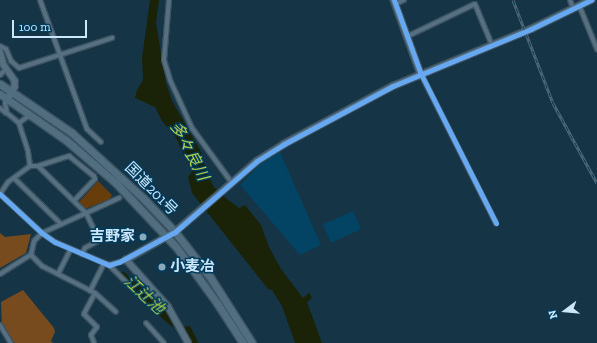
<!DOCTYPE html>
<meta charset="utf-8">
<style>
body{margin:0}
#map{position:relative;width:597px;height:343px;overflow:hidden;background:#153546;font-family:"Zilla Slab","Noto Sans JP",serif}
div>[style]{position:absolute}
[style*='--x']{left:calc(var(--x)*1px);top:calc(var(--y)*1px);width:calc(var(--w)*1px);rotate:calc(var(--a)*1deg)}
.built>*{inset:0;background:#034363;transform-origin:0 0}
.green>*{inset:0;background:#663d0b}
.forest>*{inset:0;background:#784b1e}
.water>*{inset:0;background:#1a2308}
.river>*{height:9px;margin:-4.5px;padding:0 4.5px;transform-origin:4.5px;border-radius:4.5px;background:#1a2308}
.roads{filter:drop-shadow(1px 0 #3c5260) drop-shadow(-1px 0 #3c5260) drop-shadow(0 1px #3c5260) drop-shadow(0 -1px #3c5260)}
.minor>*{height:4px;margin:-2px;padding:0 2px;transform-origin:2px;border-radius:2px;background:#567081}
.tertiary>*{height:5.5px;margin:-2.75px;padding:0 2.75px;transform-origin:2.75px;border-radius:2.75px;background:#567081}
.trunk>*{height:7px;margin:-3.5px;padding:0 3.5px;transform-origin:3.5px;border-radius:3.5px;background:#506e80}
.rail>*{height:3px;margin-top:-1.5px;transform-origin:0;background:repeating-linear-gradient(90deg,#003b5b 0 4.5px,#526c7a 0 9px);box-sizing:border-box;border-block:1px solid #526c7a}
.cycleway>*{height:5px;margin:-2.5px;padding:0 2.5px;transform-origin:2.5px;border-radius:2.5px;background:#66a8f1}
.dots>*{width:11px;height:11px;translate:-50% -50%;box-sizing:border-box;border:2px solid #003b5b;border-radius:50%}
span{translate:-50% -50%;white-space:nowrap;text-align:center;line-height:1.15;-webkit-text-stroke:3px #003b5b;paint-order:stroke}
.street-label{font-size:15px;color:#cce7fb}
.poi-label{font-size:15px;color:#cce7fb;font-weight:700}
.right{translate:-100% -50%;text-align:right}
.left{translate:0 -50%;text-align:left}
.water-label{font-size:16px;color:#b4cf4c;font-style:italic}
.north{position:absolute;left:545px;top:291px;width:40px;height:40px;-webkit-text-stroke:3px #003b5b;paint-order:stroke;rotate:254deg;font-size:11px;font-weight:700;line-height:16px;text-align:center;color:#cce7fb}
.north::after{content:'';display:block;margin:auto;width:14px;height:18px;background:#cce7fb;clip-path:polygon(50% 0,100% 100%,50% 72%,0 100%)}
.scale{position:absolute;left:12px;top:20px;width:75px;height:18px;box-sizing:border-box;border:2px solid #cce7fb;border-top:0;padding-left:5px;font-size:12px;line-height:14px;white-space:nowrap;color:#cce7fb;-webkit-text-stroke:3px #003b5b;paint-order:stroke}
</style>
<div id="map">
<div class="built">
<div style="clip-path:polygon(280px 152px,321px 245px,300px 255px,240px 185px,259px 165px)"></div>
<div style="left:353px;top:211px;width:20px;height:33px;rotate:66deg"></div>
</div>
<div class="green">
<div style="clip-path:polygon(98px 181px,112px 195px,110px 199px,85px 209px,79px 202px)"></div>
</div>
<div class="forest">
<div style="clip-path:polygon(0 233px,5px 237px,31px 234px,26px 253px,0 268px)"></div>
<div style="clip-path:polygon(23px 290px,54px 328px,55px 332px,51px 341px,53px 343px,15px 343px,2px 329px,1px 302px)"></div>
</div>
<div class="water">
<div style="clip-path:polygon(150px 0,159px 0,156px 23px,166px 83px,172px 101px,201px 152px,207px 173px,214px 187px,227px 199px,239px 208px,245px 205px,261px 225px,269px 247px,281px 269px,303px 298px,309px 293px,312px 298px,307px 302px,322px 343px,295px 343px,282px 306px,272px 290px,268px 289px,192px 193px,188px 177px,192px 171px,175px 136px,162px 121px,155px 107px,135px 98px,137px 90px,143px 80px,142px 58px)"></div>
</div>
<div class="river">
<div style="--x:122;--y:276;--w:69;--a:42"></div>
<div style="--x:187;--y:330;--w:14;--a:65"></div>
</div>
<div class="roads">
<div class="minor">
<div style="--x:40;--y:0;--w:137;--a:70"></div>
<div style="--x:87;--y:129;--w:19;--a:43"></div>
<div style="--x:169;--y:0;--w:60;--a:94.8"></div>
<div style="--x:164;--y:60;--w:21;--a:73"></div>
<div style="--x:170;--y:80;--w:53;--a:65.4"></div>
<div style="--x:192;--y:128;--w:68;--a:54"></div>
<div style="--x:570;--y:0;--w:9;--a:69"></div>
<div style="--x:395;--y:4;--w:10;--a:-24"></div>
<div style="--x:579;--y:5;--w:48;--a:67.8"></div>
<div style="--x:406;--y:37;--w:76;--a:-25.6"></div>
<div style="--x:475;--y:4;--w:44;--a:67.5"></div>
<div style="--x:0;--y:46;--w:7;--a:27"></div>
<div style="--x:6;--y:49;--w:13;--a:67"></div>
<div style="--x:11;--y:61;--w:11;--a:41"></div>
<div style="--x:19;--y:68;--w:98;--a:-17.9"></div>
<div style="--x:421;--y:74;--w:167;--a:63.3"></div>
<div style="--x:0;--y:75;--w:8;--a:-45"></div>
<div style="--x:0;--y:108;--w:8;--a:40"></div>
<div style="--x:19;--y:123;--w:10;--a:-37"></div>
<div style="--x:27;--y:117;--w:5;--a:0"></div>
<div style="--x:30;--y:166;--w:8;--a:0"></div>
<div style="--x:38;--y:166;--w:67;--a:44.4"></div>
<div style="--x:86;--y:213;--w:28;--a:64"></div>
<div style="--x:98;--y:238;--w:3;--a:90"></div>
<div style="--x:98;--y:241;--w:15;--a:152"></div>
<div style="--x:85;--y:248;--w:7;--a:117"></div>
<div style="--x:38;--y:166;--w:33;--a:-18"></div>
<div style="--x:69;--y:156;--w:32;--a:39"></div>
<div style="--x:94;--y:176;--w:3;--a:72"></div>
<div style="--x:95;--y:179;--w:30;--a:134"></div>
<div style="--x:14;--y:178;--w:66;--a:44.4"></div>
<div style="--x:0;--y:194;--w:57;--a:42.9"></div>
<div style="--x:42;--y:233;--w:16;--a:35"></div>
<div style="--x:55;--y:242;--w:59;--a:23.1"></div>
<div style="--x:109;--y:265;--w:18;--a:-16"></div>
<div style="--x:0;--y:194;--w:14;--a:-56"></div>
<div style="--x:8;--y:182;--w:27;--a:-36"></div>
<div style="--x:30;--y:166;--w:15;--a:-98"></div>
<div style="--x:28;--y:151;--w:29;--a:-108"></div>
<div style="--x:19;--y:123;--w:16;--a:-140"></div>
<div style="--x:7;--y:113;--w:10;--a:-101"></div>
<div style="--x:5;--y:103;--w:5;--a:-53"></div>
<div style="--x:31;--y:255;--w:16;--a:45"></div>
<div style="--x:42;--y:266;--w:59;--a:27"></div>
<div style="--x:95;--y:293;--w:24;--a:118"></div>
<div style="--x:84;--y:314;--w:18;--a:45"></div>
<div style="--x:97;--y:327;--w:10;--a:127"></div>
<div style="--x:91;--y:335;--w:9;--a:69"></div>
<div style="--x:109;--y:265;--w:28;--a:45"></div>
<div style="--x:0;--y:274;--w:36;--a:-32"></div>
<div style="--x:31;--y:255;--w:14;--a:-78"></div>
<div style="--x:34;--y:241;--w:11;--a:-45"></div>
<div style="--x:42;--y:233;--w:85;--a:-24.4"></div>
<div style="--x:58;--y:274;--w:28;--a:-63"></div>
<div style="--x:90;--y:291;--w:31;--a:-63"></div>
<div style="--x:95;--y:293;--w:28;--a:42"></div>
<div style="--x:146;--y:323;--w:27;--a:48"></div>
<div style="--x:0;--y:325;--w:21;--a:59"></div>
</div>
<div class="tertiary">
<div style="--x:394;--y:0;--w:79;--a:70"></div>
<div style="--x:0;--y:51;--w:15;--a:74"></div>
<div style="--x:4;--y:65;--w:19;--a:55"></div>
<div style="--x:15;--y:81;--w:6;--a:90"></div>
<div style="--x:15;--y:87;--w:14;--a:120"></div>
<div style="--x:188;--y:343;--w:41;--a:-119.1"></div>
<div style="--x:168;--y:307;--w:63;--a:-131.8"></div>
<div style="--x:126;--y:260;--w:56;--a:-29.7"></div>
<div style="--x:175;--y:232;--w:108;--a:-40.9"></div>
<div style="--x:257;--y:161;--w:32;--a:-32"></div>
<div style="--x:284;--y:144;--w:123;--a:-28"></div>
<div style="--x:393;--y:86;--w:149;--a:-22.4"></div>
<div style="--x:531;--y:29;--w:67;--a:-25.8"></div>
</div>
<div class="trunk">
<div style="--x:0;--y:84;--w:87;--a:34.2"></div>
<div style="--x:72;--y:133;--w:96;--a:42.5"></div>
<div style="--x:143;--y:198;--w:47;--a:46.7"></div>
<div style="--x:175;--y:232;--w:57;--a:52.1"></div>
<div style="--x:210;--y:277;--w:78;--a:57.5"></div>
<div style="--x:0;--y:94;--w:80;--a:34.9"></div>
<div style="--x:66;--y:140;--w:66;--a:40.7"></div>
<div style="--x:116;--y:183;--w:89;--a:46.8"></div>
<div style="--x:177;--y:248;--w:68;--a:54"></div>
<div style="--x:217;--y:303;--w:48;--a:57"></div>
</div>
</div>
<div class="rail">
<div style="--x:513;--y:0;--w:110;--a:68.8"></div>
<div style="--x:553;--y:103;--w:91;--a:61.2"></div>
</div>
<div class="cycleway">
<div style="--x:394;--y:0;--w:79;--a:70"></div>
<div style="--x:421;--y:74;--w:167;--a:63.3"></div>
<div style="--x:0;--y:194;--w:57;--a:42.9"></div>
<div style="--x:42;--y:233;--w:16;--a:35"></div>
<div style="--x:55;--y:242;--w:59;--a:23.1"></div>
<div style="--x:109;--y:265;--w:10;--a:-17"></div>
<div style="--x:119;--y:262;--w:64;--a:-28.2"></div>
<div style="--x:175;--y:232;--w:108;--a:-40.9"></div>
<div style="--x:257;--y:161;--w:32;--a:-32"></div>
<div style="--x:284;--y:144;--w:123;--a:-28"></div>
<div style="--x:393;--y:86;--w:149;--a:-22.4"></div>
<div style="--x:531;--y:29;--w:67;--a:-25.8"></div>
</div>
<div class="dots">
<div style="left:143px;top:237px;background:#8ca9bc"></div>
<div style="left:162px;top:267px;background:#8ca9bc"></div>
</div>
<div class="street-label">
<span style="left:151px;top:189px;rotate:45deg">国道201号</span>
</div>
<div class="poi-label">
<span class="right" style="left:135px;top:237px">吉野家</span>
<span class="left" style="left:170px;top:267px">小麦冶</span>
</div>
<div class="water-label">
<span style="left:189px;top:151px;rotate:62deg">多々良川</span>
<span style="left:144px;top:295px;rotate:43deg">江辻池</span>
</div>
<div class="north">N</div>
<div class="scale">100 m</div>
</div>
